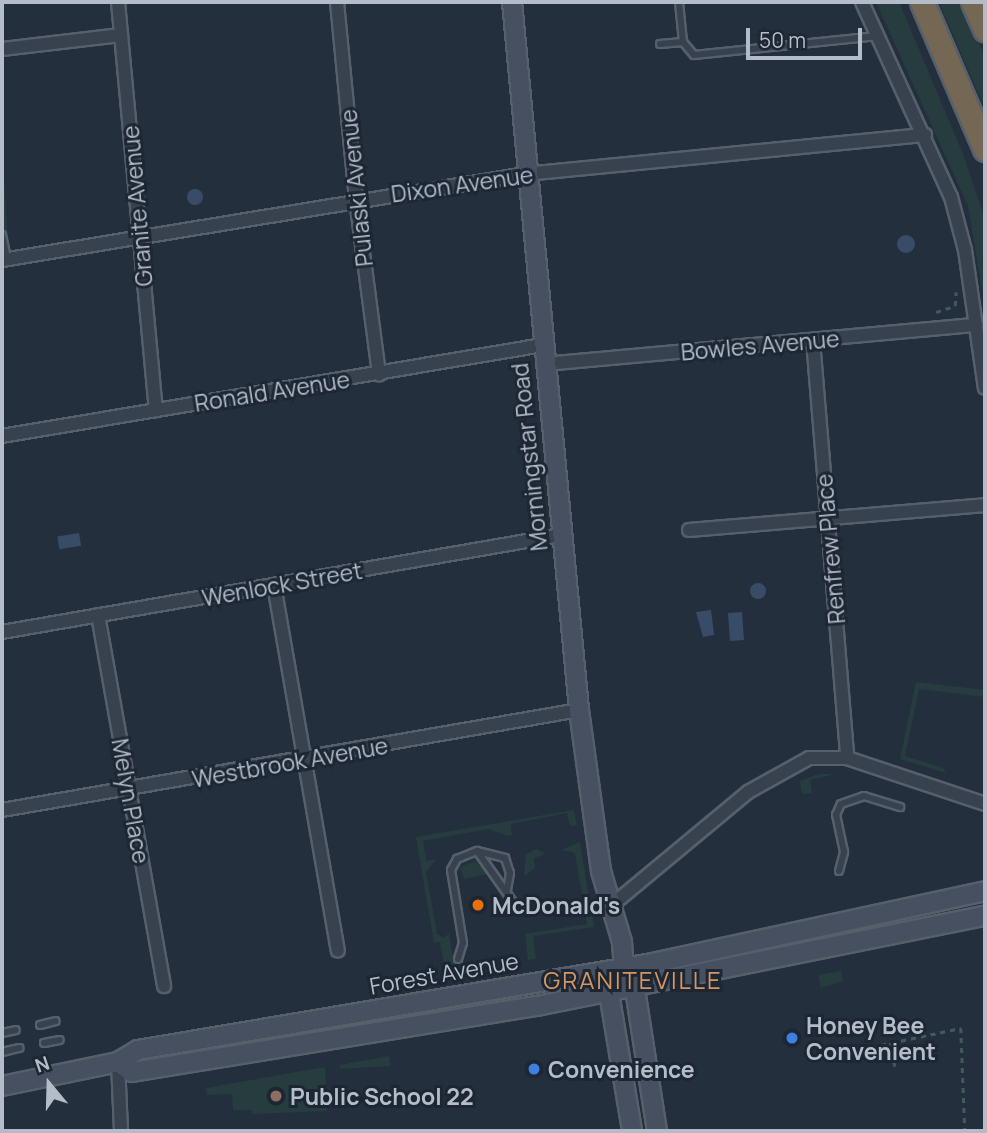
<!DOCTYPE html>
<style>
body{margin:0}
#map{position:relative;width:987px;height:1133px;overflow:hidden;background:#242f3e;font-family:Manrope,sans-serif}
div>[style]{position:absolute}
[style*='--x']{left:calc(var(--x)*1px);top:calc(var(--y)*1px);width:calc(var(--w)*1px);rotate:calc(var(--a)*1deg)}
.green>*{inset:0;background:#263c3f}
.water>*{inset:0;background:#394c67;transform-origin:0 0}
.round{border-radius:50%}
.path>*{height:2.5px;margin-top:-1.25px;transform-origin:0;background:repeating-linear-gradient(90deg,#44595c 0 5px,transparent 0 10px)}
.roads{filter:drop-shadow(2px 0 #565f6c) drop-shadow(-2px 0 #565f6c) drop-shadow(0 2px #565f6c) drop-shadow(0 -2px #565f6c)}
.lane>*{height:6px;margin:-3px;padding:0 3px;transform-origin:3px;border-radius:3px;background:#38414e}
.street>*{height:12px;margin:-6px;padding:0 6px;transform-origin:6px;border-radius:6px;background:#38414e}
.secondary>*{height:18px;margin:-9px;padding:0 9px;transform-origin:9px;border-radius:9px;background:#465061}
.highway>*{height:23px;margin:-11.5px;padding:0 11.5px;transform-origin:11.5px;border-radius:11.5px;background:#746855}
.dots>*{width:19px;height:19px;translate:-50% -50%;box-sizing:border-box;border:4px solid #1d2633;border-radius:50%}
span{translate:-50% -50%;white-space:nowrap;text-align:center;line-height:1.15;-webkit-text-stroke:6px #1d2633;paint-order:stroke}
.street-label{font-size:23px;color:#b4bcc9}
.poi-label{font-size:23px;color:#b4bcc9;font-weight:700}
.left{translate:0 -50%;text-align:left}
.neighbourhood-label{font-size:24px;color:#d59563;letter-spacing:2px}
.frame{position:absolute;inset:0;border:4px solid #b4bcc9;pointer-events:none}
.north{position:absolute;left:14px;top:1049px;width:70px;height:70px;-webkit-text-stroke:5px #1d2633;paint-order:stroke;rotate:341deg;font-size:19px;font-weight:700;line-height:28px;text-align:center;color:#b4bcc9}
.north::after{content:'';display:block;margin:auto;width:24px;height:32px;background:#b4bcc9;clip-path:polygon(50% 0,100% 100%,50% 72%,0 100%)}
.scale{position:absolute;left:746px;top:28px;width:116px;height:32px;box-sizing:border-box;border:4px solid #b4bcc9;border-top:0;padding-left:9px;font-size:21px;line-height:24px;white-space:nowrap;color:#b4bcc9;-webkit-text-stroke:5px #1d2633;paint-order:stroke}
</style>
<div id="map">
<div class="green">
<div style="clip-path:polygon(876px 2px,899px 2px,963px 154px,985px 219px,985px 307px,968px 206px)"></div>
<div style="clip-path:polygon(939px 2px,960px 2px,975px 33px,985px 58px,985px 109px)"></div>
<div style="clip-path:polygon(2px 152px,8px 237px,2px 239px)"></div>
<div style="clip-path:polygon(916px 682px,985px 690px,985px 697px,919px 689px,905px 756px,943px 768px,946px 773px,900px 759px)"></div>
<div style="clip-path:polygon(819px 774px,835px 774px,810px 780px,812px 793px,802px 794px,800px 781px)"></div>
<div style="clip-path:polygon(574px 810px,577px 825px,570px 826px,567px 813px,511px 824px,512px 835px,508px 836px,489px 829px,423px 841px,426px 861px,436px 859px,426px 872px,437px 934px,444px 938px,449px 933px,455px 972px,446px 974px,440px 942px,434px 943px,416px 837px)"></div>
<div style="clip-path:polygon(580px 842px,594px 927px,533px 936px,536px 959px,528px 960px,525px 934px,587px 924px,575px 853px,562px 850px)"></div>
<div style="clip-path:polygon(537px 849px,546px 854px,534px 858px,535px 868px,524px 876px,526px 854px)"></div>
<div style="clip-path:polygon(475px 861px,488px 874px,464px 879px,460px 867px)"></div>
<div style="clip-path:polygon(841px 971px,843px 981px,821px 988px,818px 975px)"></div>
<div style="clip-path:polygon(389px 1056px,390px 1066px,340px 1069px,339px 1065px)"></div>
<div style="clip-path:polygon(325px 1067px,327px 1111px,252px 1114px,251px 1110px,233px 1110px,232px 1094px,207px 1095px,206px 1088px)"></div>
</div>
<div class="water">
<div class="round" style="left:187px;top:189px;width:16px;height:16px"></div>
<div class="round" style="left:897px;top:235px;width:18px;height:18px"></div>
<div style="left:79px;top:533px;width:13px;height:22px;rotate:81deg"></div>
<div class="round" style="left:750px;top:583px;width:16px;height:16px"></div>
<div style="clip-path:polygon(711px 610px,714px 635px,703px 637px,696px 612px)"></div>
<div style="left:742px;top:612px;width:28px;height:14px;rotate:86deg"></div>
</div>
<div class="path">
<div style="--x:936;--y:312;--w:20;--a:-18"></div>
<div style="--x:955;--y:306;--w:14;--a:-86"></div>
<div style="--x:890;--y:1043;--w:24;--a:78"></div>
<div style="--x:862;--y:1049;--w:101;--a:-12"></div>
<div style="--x:961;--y:1028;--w:103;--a:87.8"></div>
</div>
<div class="roads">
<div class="lane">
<div style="--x:679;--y:2;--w:40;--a:84.3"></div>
<div style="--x:660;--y:44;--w:23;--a:-5"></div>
<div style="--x:683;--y:42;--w:17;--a:50"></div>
<div style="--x:694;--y:55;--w:185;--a:-5.9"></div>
<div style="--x:2;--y:235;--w:25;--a:78"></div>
<div style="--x:477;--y:851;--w:29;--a:14"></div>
<div style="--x:505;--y:858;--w:16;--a:72"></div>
<div style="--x:510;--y:873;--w:17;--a:100"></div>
<div style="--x:839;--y:871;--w:20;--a:-75"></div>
<div style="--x:844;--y:852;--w:38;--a:-102"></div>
<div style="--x:836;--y:815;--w:12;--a:-66"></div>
<div style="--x:841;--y:804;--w:24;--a:-19"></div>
<div style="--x:864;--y:796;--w:38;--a:17"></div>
<div style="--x:458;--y:959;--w:17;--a:-73"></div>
<div style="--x:463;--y:943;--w:74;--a:-99.3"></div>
<div style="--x:451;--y:870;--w:13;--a:-61"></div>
<div style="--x:457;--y:859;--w:22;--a:-22"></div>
<div style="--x:477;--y:851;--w:67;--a:54.7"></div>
<div style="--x:40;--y:1025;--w:16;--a:-14"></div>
<div style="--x:2;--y:1033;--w:14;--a:-12"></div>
<div style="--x:44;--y:1043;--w:16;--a:-11"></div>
<div style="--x:2;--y:1052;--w:18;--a:-13"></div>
</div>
<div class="street">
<div style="--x:118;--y:2;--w:410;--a:84.7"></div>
<div style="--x:337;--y:2;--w:198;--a:84.5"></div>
<div style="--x:356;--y:199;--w:177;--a:82.5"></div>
<div style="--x:862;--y:2;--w:214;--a:65.5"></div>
<div style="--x:951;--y:197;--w:55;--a:75.2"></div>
<div style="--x:965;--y:250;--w:139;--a:81.8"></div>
<div style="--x:2;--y:49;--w:120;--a:-6.7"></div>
<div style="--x:2;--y:260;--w:531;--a:-9.32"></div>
<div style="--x:526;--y:174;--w:401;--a:-5.6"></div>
<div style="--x:813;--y:340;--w:419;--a:85.3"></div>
<div style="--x:545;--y:364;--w:433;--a:-5.2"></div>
<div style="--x:2;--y:436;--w:549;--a:-9.55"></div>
<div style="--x:689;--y:530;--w:297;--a:-4.8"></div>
<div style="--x:274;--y:585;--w:371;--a:80.1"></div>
<div style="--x:98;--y:615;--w:377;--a:79.9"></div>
<div style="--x:2;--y:632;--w:567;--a:-9.84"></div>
<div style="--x:2;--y:810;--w:586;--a:-9.83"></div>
<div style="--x:612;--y:905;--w:177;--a:-39.7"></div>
<div style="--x:748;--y:792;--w:70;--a:-29.1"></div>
<div style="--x:809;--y:758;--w:38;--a:0"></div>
<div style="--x:847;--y:758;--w:145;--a:18.4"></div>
<div style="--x:118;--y:1062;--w:69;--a:87.5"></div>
</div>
<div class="secondary">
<div style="--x:512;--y:2;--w:711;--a:84.59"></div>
<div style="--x:579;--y:710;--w:162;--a:82.2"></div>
<div style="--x:601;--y:871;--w:74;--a:73.5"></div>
<div style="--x:622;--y:942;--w:26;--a:86"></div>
<div style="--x:624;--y:968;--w:24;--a:62"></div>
<div style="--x:635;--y:989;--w:144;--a:81.2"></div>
<div style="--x:615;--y:983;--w:12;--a:121"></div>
<div style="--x:609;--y:993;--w:140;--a:80.5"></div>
<div style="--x:118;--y:1062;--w:17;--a:36"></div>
<div style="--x:132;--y:1072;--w:410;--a:-9.3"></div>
<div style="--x:537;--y:1006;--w:457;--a:-11.4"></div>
<div style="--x:2;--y:1086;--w:118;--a:-11.7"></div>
<div style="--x:118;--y:1062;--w:23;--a:-31"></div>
<div style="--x:138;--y:1050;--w:522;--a:-9.59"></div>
<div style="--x:653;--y:963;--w:340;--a:-12.2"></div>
</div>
<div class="highway">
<div style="--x:922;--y:2;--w:160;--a:66.8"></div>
<div style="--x:973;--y:2;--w:30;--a:66"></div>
</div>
</div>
<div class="dots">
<div style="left:478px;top:905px;background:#e8710a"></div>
<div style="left:792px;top:1038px;background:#3f7fe0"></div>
<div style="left:534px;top:1069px;background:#3f7fe0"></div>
<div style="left:276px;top:1096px;background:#8d6e63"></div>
</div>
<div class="street-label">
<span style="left:462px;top:184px;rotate:-8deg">Dixon Avenue</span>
<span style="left:356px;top:188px;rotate:-96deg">Pulaski Avenue</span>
<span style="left:137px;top:206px;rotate:-95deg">Granite Avenue</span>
<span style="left:760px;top:345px;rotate:-5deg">Bowles Avenue</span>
<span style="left:272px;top:391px;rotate:-9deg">Ronald Avenue</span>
<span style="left:529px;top:457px;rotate:-96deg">Morningstar Road</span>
<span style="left:830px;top:549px;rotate:-95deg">Renfrew Place</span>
<span style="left:282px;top:584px;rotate:-10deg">Wenlock Street</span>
<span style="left:290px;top:762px;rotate:-10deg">Westbrook Avenue</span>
<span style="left:131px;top:801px;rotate:80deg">Melyn Place</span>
<span style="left:444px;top:973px;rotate:-10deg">Forest Avenue</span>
</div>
<div class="poi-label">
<span class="left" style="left:492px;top:905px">McDonald's</span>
<span class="left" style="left:806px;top:1038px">Honey Bee<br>Convenient</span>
<span class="left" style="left:548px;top:1069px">Convenience</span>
<span class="left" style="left:290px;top:1096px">Public School 22</span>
</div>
<div class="neighbourhood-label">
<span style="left:633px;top:980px">GRANITEVILLE</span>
</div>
<div class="frame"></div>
<div class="north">N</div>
<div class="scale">50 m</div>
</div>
